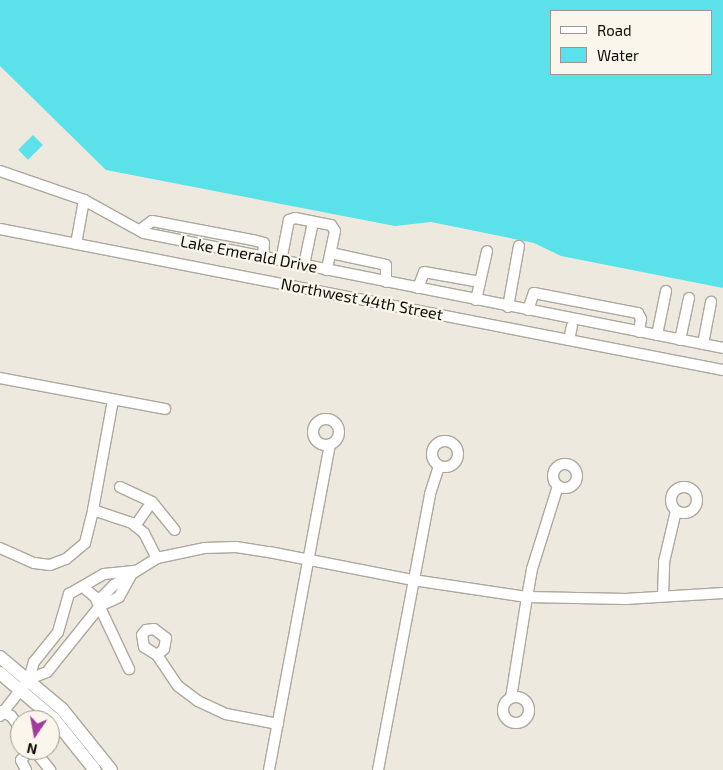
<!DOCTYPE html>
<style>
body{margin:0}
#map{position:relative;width:723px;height:770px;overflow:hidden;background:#eee9de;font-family:"Exo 2",sans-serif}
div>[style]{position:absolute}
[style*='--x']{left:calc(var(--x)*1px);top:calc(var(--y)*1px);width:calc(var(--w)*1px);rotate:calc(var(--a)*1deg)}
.water>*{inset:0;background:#5be1ea;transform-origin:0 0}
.roads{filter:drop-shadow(1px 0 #ada89e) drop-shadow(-1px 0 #ada89e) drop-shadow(0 1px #ada89e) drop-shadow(0 -1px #ada89e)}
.minor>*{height:10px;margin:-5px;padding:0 5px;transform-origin:5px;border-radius:5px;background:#fff}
.minor>.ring{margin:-5px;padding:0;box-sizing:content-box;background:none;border:10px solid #fff;border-radius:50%}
.major>*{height:12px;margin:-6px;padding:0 6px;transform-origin:6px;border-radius:6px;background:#fff}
span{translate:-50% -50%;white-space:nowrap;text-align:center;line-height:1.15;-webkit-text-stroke:4.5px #fbf6eb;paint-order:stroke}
.street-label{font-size:16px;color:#0e0c09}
.legend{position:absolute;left:550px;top:10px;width:162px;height:65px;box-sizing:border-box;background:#fbf6eb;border:1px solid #9c9891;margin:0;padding:6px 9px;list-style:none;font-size:15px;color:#0e0c09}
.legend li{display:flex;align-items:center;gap:10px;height:25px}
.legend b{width:25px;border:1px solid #9c9891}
.north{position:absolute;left:10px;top:710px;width:50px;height:50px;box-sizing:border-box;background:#fbf6eb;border:1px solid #9c9891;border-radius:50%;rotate:192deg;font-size:14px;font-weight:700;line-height:20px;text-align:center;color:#0e0c09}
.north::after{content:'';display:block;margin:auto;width:18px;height:22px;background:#a13a9d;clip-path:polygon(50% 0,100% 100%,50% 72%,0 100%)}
</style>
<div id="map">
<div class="water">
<div style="clip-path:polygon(evenodd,0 0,723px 0,723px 288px,561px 256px,534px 243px,431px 222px,395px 226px,106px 170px,0 66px,0 0,552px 11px,712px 11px,712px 74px,552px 74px,552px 11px)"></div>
<div style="left:33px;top:135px;width:14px;height:21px;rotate:45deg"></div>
</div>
<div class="roads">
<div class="minor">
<div style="--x:0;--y:171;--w:89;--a:19"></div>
<div style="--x:84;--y:200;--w:68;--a:28.8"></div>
<div style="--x:144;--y:233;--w:590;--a:11.23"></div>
<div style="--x:0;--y:229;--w:737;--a:11.04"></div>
<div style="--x:140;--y:230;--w:15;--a:-37"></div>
<div style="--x:152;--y:221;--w:103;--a:10.7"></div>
<div style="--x:253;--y:240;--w:11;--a:15"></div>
<div style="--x:264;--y:243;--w:14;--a:94"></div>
<div style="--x:76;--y:244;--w:45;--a:-79.7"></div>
<div style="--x:331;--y:253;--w:56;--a:12.3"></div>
<div style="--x:386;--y:265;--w:17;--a:90"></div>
<div style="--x:281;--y:261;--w:42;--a:-79"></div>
<div style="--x:289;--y:220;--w:6;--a:-18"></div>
<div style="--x:295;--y:218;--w:37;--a:11"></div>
<div style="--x:331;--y:225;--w:7;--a:56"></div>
<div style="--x:335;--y:231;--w:40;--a:102"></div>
<div style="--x:304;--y:265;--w:44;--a:-78.2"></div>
<div style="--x:418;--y:288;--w:17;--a:-69"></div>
<div style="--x:424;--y:272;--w:57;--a:10.1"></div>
<div style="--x:476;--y:300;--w:50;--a:-77.3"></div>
<div style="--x:508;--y:307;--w:62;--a:-79.8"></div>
<div style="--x:528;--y:310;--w:18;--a:-71"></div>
<div style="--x:534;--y:293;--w:106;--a:10.9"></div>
<div style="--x:638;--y:313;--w:7;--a:63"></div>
<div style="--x:641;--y:319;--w:13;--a:99"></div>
<div style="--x:657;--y:335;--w:45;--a:-78.4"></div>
<div style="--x:569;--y:340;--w:14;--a:-78"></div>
<div style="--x:680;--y:340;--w:43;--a:-77.9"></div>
<div style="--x:703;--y:344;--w:43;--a:-79.2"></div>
<div style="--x:0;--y:378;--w:168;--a:10.6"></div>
<div style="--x:113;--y:400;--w:112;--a:100.3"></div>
<div style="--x:93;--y:510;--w:41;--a:18.4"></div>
<div style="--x:132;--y:523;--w:16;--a:40"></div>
<div style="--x:144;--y:533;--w:28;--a:63"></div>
<div class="ring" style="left:313px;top:419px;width:16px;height:16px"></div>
<div class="ring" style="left:432px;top:441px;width:16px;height:16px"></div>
<div class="ring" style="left:553px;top:464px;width:14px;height:14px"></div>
<div style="--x:558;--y:486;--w:87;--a:107.4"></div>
<div style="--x:532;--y:569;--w:28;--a:100"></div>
<div style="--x:527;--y:597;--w:99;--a:1.2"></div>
<div style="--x:626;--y:599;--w:97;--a:-3.5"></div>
<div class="ring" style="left:671px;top:487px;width:16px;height:16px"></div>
<div style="--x:120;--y:487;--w:35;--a:25"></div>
<div style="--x:135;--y:526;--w:29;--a:-55"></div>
<div style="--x:152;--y:502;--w:36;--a:51"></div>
<div style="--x:0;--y:548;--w:37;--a:24"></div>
<div style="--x:34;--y:563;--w:16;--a:7"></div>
<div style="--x:50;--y:565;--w:17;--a:-21"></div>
<div style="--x:66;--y:559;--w:25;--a:-40"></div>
<div style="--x:85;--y:543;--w:34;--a:-76"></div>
<div style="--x:83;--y:587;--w:16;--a:40"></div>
<div style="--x:95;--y:597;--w:80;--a:64.7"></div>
<div style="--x:663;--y:596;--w:34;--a:-88"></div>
<div style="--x:664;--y:562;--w:52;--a:-76.8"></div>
<div style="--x:100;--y:606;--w:8;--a:-83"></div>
<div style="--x:101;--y:598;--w:18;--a:-45"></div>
<div style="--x:114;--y:585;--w:51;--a:-32.1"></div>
<div style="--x:157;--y:558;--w:48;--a:-12"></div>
<div style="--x:204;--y:548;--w:32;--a:-2"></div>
<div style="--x:236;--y:547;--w:33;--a:9"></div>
<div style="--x:269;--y:552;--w:147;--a:11"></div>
<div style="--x:413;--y:580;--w:115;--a:8.5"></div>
<div style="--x:527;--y:597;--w:102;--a:99"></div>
<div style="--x:100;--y:606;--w:21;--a:-25"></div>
<div style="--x:119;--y:597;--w:29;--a:-61"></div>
<div style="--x:157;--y:655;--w:15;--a:-148"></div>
<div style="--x:144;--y:647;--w:12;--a:-99"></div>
<div style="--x:142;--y:635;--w:6;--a:-51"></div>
<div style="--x:146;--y:630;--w:8;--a:-7"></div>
<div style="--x:154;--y:629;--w:15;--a:37"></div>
<div style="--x:166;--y:638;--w:11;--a:100"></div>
<div style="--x:164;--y:649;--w:9;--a:139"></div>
<div style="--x:157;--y:655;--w:37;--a:56"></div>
<div style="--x:178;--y:686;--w:25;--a:37"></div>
<div style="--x:198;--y:701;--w:31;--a:25"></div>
<div style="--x:226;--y:714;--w:53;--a:10.9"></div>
<div style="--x:29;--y:679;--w:19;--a:-21"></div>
<div style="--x:47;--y:672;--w:85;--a:-51.2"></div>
<div class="ring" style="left:503px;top:697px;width:16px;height:16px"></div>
<div style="--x:0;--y:711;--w:12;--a:24"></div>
<div style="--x:11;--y:716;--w:15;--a:53"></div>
<div style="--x:0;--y:716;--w:47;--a:-51.9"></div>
<div style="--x:29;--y:679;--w:18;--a:-74"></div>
<div style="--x:34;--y:662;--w:38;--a:-51"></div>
<div style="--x:58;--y:632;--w:40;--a:-74"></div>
<div style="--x:69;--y:594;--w:40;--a:-29.7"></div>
<div style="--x:104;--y:574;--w:30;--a:-6"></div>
<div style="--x:34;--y:750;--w:26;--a:51"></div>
<div style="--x:26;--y:770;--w:11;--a:-117"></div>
<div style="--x:21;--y:760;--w:13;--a:-48"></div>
<div style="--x:269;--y:770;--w:331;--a:-79.4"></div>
<div style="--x:378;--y:770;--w:281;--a:-79.3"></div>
<div style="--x:430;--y:494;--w:29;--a:-72"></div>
</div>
<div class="major">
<div style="--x:0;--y:657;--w:81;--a:40"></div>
<div style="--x:62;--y:709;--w:78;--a:51.2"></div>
<div style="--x:0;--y:673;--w:71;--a:40.4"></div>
<div style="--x:54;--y:719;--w:65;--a:51.2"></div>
</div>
</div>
<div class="street-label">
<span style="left:249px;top:254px;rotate:11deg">Lake Emerald Drive</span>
<span style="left:362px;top:299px;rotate:11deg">Northwest 44th Street</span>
</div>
<ul class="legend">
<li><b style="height:6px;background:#fff"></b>Road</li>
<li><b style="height:14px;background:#5be1ea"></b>Water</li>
</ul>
<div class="north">N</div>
</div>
